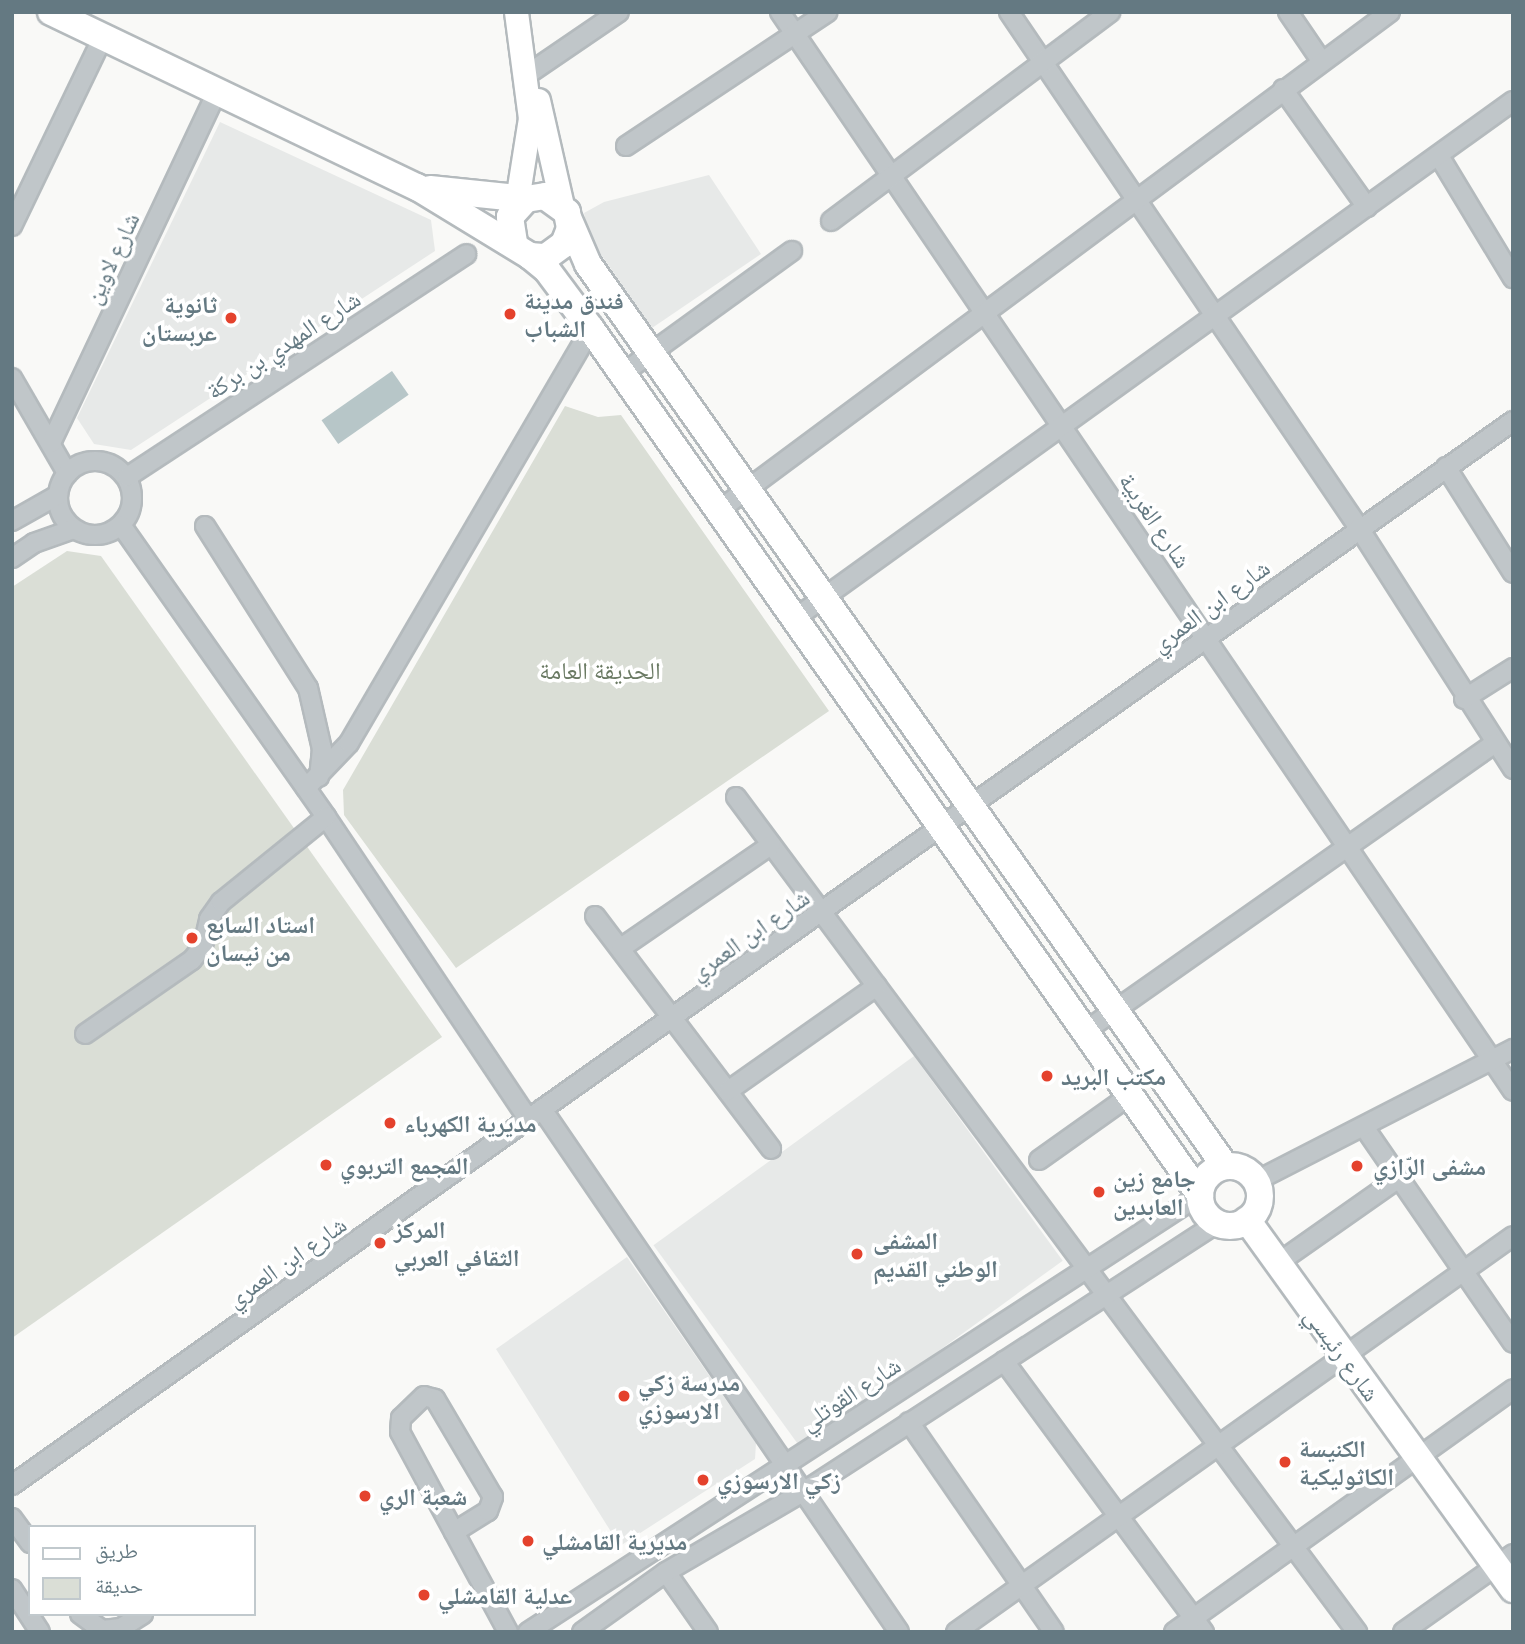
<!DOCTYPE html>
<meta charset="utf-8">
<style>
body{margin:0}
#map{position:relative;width:1525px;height:1644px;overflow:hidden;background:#f9f9f7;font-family:Lato,"Noto Naskh Arabic",sans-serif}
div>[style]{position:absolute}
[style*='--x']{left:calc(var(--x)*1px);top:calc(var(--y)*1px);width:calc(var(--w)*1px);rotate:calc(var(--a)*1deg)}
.built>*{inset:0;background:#e7e9e8;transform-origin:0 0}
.green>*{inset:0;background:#daded6}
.water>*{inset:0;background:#b7c6c8;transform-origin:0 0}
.roads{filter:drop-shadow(2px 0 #b4babd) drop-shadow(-2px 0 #b4babd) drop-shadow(0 2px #b4babd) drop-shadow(0 -2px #b4babd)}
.minor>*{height:18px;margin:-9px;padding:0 9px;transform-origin:9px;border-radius:9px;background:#c0c6c9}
.minor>.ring{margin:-9px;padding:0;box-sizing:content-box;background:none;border:18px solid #c0c6c9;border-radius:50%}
.major>*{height:23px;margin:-11.5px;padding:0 11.5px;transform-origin:11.5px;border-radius:11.5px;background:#fff}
.highway>*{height:26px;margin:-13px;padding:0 13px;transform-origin:13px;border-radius:13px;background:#fff}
.highway>.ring{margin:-13px;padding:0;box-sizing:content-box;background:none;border:26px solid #fff;border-radius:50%}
.dots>*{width:19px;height:19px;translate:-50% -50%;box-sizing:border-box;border:4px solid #fff;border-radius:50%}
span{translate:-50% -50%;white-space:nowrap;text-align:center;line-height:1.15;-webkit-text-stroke:7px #fff;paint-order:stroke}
.street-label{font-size:24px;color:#647982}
.poi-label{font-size:24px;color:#647982;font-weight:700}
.left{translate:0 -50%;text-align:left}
.right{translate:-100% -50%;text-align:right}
.park-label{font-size:24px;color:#6a7a63}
.frame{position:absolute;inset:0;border:14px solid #647982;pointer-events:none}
.legend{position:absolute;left:28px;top:1525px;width:228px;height:91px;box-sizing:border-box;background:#fff;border:2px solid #c1c9cd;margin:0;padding:9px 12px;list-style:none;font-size:21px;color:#647982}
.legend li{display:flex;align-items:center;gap:14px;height:35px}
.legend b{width:35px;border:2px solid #c1c9cd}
</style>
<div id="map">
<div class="built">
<div style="clip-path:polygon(220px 122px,431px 220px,435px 251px,131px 450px,94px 444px,77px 418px)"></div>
<div style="clip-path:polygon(709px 175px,761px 254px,652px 328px,590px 239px,584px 213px,604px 202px)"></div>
<div style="left:914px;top:1056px;width:253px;height:322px;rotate:54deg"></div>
<div style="clip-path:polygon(627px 1257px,756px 1443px,755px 1459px,620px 1546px,496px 1349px)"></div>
</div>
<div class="green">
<div style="clip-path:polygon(565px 406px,598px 417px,621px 415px,829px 711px,456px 968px,344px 815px,343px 790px)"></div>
<div style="clip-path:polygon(67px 551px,101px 556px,442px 1037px,12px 1338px,12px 587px)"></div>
</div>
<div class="water">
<div style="left:392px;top:371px;width:29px;height:86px;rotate:55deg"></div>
</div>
<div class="roads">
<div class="minor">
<div style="--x:780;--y:12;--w:1304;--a:55.81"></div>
<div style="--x:1009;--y:12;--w:624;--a:55.85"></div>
<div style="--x:1359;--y:528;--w:286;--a:57.4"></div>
<div style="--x:1288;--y:12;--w:60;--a:55.8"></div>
<div style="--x:528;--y:74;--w:110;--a:-34.3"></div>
<div style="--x:1283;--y:89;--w:145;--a:54.6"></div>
<div style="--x:626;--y:146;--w:242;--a:-33.6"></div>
<div style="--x:1439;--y:156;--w:143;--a:58.8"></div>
<div style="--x:831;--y:221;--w:349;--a:-36.8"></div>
<div style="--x:12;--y:226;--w:210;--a:-64.3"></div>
<div style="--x:622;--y:374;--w:210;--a:-35.9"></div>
<div style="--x:12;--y:378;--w:110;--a:59.9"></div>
<div style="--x:51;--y:443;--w:386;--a:-64.7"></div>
<div class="ring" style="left:58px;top:461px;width:56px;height:56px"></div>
<div style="--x:1446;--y:467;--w:125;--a:57.7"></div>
<div style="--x:127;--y:477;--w:406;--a:-33.3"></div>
<div style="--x:718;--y:511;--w:837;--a:-36.6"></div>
<div style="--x:12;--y:521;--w:53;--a:-29.5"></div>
<div style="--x:121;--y:525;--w:357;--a:54.9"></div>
<div style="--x:326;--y:817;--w:363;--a:56.2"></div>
<div style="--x:205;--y:526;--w:192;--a:57.6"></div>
<div style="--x:308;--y:688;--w:63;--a:77.1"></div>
<div style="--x:322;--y:749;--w:28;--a:96"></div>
<div style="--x:12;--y:558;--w:27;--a:-34"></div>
<div style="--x:34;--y:543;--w:42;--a:-19.3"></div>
<div style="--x:794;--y:619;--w:886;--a:-35.77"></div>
<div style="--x:1464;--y:699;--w:58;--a:-32.3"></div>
<div style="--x:306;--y:788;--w:62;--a:-46.3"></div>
<div style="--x:349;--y:743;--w:480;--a:-59.7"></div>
<div style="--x:736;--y:797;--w:1041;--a:53.36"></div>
<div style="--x:595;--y:916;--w:292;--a:52.9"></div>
<div style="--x:621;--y:948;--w:182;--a:-34.5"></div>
<div style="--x:1084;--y:1032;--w:502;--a:-35.11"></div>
<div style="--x:85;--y:1034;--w:130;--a:-34.7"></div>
<div style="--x:192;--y:960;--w:18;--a:-52"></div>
<div style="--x:203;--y:946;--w:28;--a:-77"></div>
<div style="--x:209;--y:919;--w:21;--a:-55"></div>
<div style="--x:221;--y:902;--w:135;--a:-39"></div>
<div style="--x:728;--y:1091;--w:182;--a:-35.2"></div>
<div style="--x:542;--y:1109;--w:633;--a:55.68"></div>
<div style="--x:1364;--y:1127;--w:262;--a:55.4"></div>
<div style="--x:1039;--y:1160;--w:110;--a:-35.4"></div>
<div style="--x:1256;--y:1181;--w:289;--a:-27.2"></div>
<div style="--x:1278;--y:1263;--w:148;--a:-35.1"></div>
<div style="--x:1004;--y:1361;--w:337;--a:53.6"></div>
<div style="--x:909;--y:1422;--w:255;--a:55.4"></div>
<div style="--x:12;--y:1485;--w:1840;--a:-35.33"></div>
<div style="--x:12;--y:1518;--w:31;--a:54"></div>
<div style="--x:454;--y:1532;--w:40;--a:-32"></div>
<div style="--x:488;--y:1511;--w:15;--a:-70"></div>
<div style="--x:493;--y:1497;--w:114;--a:-120.6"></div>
<div style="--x:435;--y:1399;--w:11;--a:-165"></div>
<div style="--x:424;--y:1396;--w:32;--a:136"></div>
<div style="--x:401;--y:1418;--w:14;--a:94"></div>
<div style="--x:400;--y:1432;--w:227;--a:61.6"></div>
<div style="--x:666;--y:1572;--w:73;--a:55"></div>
<div style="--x:12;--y:1589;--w:51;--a:56.9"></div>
<div style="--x:80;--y:1614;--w:27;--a:36"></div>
<div style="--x:102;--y:1630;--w:19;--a:-6"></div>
<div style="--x:121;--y:1628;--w:26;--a:-32"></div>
<div style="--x:528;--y:1632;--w:802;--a:-33.04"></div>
<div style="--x:582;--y:1632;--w:103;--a:-35.5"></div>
<div style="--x:666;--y:1572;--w:159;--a:-30.3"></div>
<div style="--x:803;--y:1492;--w:494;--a:-33"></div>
<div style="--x:956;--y:1632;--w:683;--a:-35.41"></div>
<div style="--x:1174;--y:1632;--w:417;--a:-35.6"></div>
<div style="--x:1403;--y:1632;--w:135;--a:-35.3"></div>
</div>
<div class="major">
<div style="--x:516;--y:12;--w:107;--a:82.5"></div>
<div style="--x:530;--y:118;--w:89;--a:99"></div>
<div style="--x:538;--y:100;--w:109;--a:77.2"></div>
</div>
<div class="highway">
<div style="--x:51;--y:12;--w:406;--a:25.6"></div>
<div style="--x:417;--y:187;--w:132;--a:31.4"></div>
<div style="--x:530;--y:256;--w:16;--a:4"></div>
<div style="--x:546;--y:257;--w:22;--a:-36"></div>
<div style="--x:564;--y:244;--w:17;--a:-69"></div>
<div style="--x:570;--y:228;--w:16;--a:-101"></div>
<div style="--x:567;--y:212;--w:27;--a:-144"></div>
<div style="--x:545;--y:196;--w:19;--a:171"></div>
<div style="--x:526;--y:199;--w:24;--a:132"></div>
<div style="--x:510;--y:217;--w:26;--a:81"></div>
<div style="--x:430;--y:189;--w:97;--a:5.9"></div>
<div style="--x:569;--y:220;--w:48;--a:66.6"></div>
<div style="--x:588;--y:264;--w:1104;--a:54.77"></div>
<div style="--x:530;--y:256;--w:22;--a:39"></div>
<div style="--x:547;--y:270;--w:74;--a:53.3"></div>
<div style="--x:591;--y:329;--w:1059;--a:54.88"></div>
<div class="ring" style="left:1200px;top:1166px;width:34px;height:34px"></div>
<div style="--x:1247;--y:1220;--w:455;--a:54.2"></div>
</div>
</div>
<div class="dots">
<div style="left:510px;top:314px;background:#e4422d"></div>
<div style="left:231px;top:318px;background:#e4422d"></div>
<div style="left:192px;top:938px;background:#e4422d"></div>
<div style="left:1047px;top:1076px;background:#e4422d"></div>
<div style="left:390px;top:1123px;background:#e4422d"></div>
<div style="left:326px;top:1165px;background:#e4422d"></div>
<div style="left:1357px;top:1166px;background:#e4422d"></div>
<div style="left:1099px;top:1192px;background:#e4422d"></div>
<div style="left:380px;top:1243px;background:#e4422d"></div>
<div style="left:857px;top:1254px;background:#e4422d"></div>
<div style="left:624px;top:1396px;background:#e4422d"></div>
<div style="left:1285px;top:1462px;background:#e4422d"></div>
<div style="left:703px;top:1480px;background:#e4422d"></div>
<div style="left:365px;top:1496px;background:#e4422d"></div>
<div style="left:528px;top:1541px;background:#e4422d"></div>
<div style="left:424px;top:1595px;background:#e4422d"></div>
</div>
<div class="street-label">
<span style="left:111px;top:258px;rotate:-65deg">شارع لاوين</span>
<span style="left:283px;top:344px;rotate:-33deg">شارع المهدي بن بركة</span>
<span style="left:1156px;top:520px;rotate:56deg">شارع الغربية</span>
<span style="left:1210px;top:605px;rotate:-36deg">شارع ابن العمري</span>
<span style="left:749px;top:934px;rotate:-35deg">شارع ابن العمري</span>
<span style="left:286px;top:1261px;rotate:-35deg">شارع ابن العمري</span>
<span style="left:1343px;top:1354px;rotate:54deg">شارع رئيسي</span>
<span style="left:850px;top:1393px;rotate:-33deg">شارع القوتلي</span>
</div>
<div class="poi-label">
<span class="left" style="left:524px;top:314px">فندق مدينة<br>الشباب</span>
<span class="right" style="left:217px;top:318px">ثانوية<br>عربستان</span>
<span class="left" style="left:206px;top:938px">استاد السابع<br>من نيسان</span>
<span class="left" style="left:1061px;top:1076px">مكتب البريد</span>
<span class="left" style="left:404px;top:1123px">مديرية الكهرباء</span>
<span class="left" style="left:340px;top:1165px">المجمع التربوي</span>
<span class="left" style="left:1373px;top:1166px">مشفى الرّازي</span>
<span class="left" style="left:1113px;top:1192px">جامع زين<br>العابدين</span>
<span class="left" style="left:394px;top:1243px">المركز<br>الثقافي العربي</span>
<span class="left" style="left:873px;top:1254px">المشفى<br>الوطني القديم</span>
<span class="left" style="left:638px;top:1396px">مدرسة زكي<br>الارسوزي</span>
<span class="left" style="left:1299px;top:1462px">الكنيسة<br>الكاثوليكية</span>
<span class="left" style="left:717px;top:1480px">زكي الارسوزي</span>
<span class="left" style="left:379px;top:1496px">شعبة الري</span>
<span class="left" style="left:542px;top:1541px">مديرية القامشلي</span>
<span class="left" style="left:438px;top:1595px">عدلية القامشلي</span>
</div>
<div class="park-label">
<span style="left:600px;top:670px">الحديقة العامة</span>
</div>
<div class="frame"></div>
<ul class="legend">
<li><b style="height:9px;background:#fff"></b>طريق</li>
<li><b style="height:19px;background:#daded6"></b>حديقة</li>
</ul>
</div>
